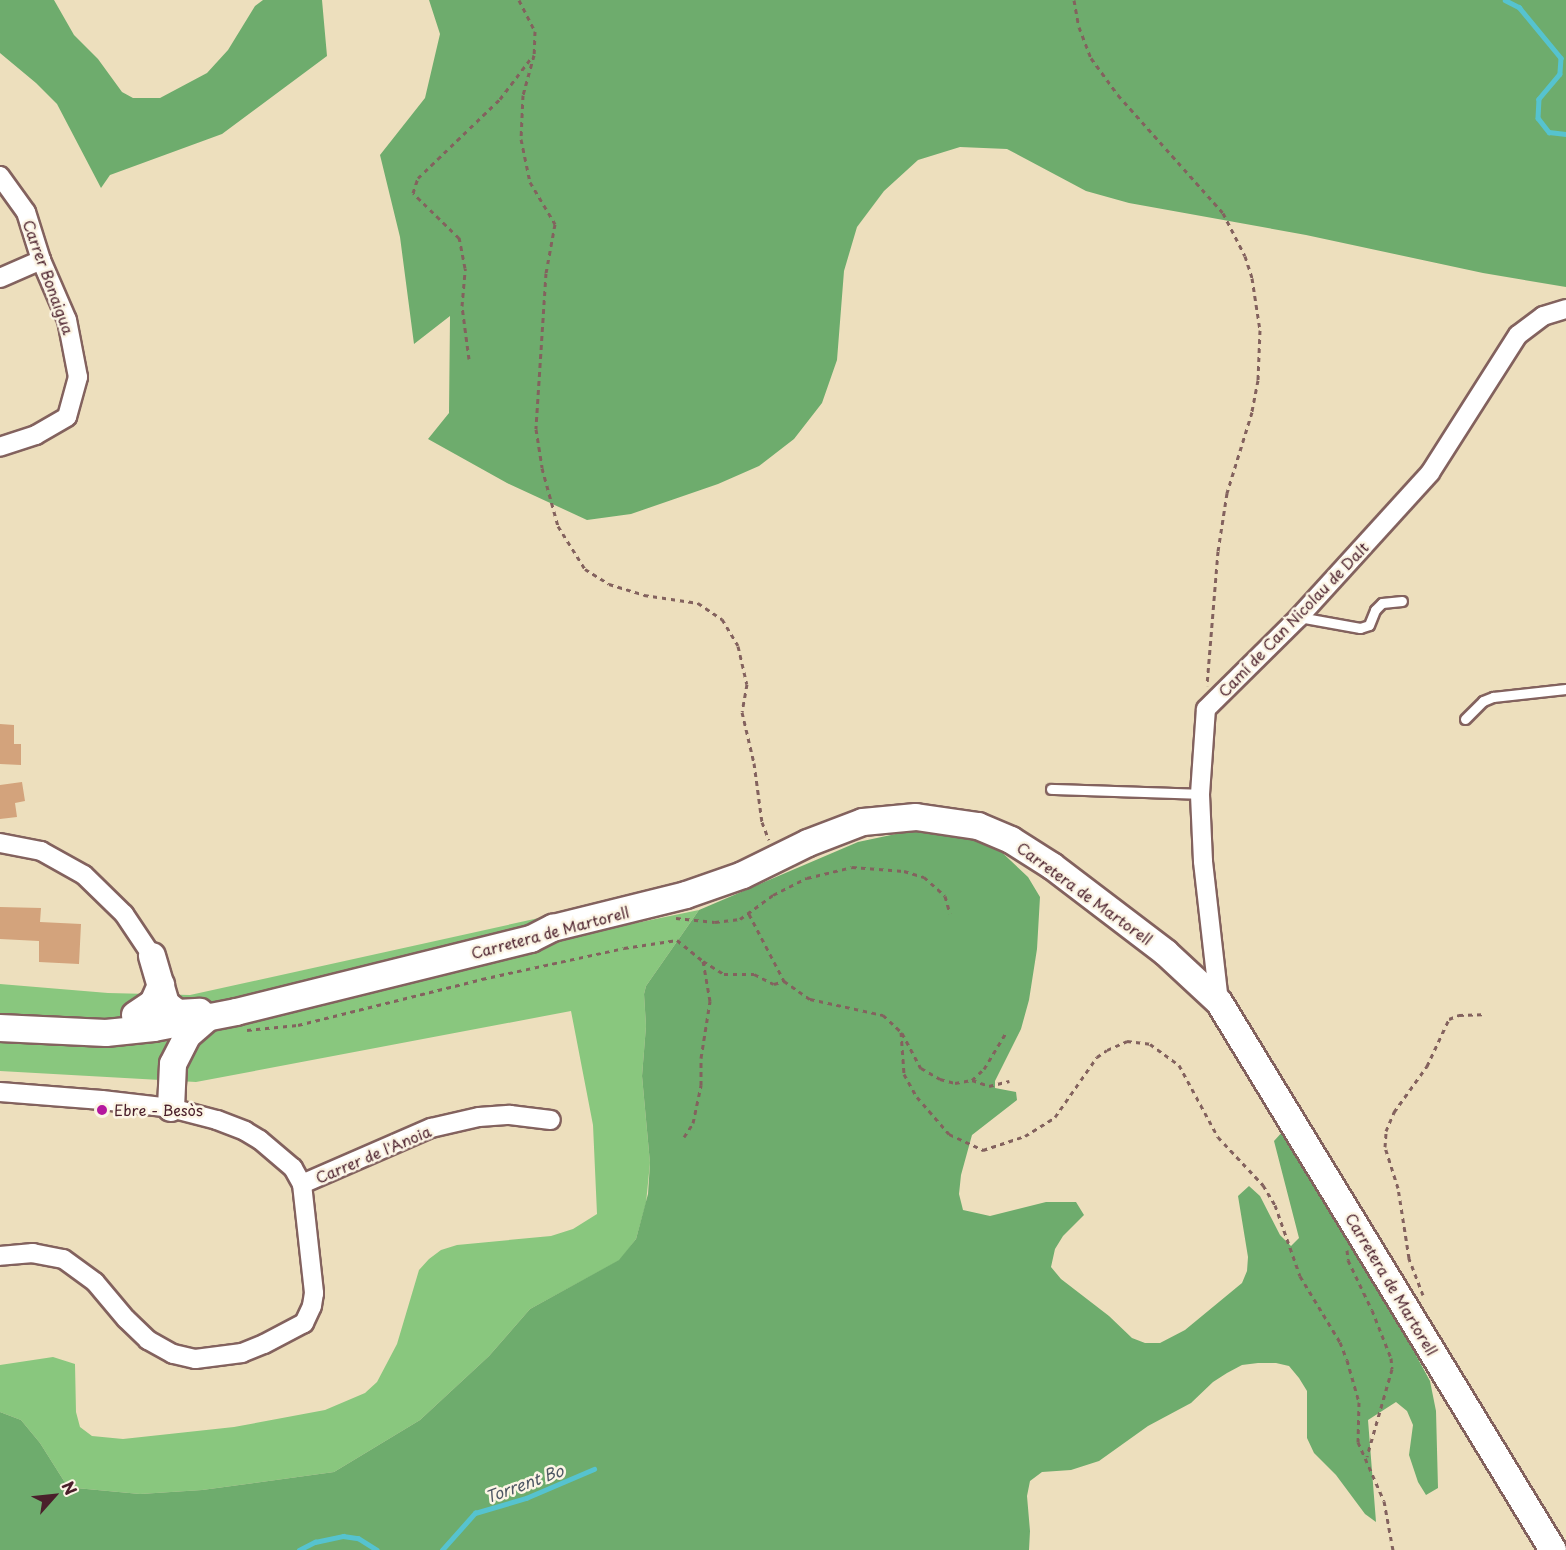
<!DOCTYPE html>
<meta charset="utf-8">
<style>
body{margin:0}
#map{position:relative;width:1566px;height:1550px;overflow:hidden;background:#eddfbd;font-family:"Playpen Sans",sans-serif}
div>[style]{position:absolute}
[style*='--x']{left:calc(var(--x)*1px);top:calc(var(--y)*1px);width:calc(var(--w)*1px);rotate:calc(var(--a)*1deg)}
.green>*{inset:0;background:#89c77e}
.forest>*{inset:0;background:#6eac6d}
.stream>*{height:4.5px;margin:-2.25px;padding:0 2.25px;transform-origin:2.25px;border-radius:2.25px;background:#56c3cf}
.building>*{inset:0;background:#d3a37c}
.path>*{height:3px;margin-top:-1.5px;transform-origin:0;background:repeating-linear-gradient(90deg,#83625e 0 4.5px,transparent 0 9px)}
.roads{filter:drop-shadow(2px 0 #83625e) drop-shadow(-2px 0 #83625e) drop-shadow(0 2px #83625e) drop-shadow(0 -2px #83625e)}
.service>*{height:9px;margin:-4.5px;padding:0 4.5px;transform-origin:4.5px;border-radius:4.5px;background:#fff}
.minor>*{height:18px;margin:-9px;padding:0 9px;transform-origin:9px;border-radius:9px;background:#fff}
.secondary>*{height:26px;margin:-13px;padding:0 13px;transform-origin:13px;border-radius:13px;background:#fff}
.dots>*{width:16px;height:16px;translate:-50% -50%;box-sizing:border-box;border:3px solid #fcf5e5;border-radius:50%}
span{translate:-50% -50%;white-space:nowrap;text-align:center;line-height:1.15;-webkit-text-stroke:5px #fcf5e5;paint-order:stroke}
.street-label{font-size:15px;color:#4a1f2b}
.poi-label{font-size:15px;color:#4a1f2b}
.left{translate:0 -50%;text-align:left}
.water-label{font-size:16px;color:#4e5864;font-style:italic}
.north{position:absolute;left:24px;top:1466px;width:60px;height:60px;-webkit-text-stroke:4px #fcf5e5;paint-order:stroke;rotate:63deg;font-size:16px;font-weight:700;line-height:24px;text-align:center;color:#4a1f2b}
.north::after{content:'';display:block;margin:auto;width:21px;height:27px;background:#4a1f2b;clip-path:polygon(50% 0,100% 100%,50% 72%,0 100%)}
</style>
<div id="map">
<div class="green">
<div style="clip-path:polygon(699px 910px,646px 986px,644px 994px,646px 1026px,642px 1076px,650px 1163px,646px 1203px,636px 1239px,620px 1260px,530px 1309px,489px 1356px,420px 1420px,334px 1472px,202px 1490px,140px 1494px,76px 1488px,64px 1481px,40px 1443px,21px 1420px,0 1412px,0 1365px,53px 1357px,75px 1364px,76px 1412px,80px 1427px,92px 1436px,123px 1439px,234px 1427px,325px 1410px,365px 1393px,377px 1382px,397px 1344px,419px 1270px,429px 1259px,441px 1250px,457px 1245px,551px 1236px,573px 1229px,597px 1214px,593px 1125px,571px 1011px,196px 1082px,0 1071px,0 984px,108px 993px,190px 995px,548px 916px,554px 940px)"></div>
</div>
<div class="forest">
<div style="clip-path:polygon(0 0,54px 0,74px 35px,98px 59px,122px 92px,133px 98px,160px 98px,207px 73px,228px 50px,255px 6px,263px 0,322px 0,327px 56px,222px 134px,110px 175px,101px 188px,57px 104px,36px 83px,0 53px)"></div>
<div style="clip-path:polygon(429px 0,1566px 0,1566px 287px,1483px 273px,1306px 235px,1129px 203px,1086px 191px,1007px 149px,960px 147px,918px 160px,884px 191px,857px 227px,844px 271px,837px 360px,822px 403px,794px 439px,759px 466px,718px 484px,631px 514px,587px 520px,507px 483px,428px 439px,449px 413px,450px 316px,414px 344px,400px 237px,380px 155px,425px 98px,440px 34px)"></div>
<div style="clip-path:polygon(924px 828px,994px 845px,1028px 877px,1040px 897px,1037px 949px,1029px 1000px,1021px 1029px,995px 1081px,995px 1088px,1016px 1092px,1017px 1100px,972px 1135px,961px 1175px,959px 1194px,963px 1210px,990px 1216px,1046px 1202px,1076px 1202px,1084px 1215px,1063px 1236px,1055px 1249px,1051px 1267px,1061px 1279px,1109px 1316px,1132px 1338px,1145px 1343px,1160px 1343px,1185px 1330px,1242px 1283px,1247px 1271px,1248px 1257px,1238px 1196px,1249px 1186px,1260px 1196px,1280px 1235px,1291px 1246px,1299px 1238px,1274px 1141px,1284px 1130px,1322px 1198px,1385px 1298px,1430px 1381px,1436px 1411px,1438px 1488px,1426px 1495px,1418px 1482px,1409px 1455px,1413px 1425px,1407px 1411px,1396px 1402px,1368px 1420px,1376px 1522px,1365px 1514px,1336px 1475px,1314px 1453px,1307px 1438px,1307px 1391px,1299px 1378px,1289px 1366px,1276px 1363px,1258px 1363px,1242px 1365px,1227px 1373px,1213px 1382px,1191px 1403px,1148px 1426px,1099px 1461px,1071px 1470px,1042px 1472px,1030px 1481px,1027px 1496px,1030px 1531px,1029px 1550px,0 1550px,0 1412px,21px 1420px,40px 1443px,64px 1481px,76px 1488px,140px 1494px,202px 1490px,334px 1472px,420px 1420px,489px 1356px,530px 1309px,619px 1260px,636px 1239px,648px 1194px,650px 1163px,642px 1076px,646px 1026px,644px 994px,646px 986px,699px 910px,858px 842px)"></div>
</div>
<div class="stream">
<div style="--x:1505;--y:0;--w:16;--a:27"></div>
<div style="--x:1519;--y:7;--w:66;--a:50.5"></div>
<div style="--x:1561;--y:58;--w:16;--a:94"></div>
<div style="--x:1560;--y:74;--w:33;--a:130"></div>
<div style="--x:1539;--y:99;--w:19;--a:93"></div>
<div style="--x:1538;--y:118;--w:18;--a:52"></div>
<div style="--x:1549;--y:132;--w:17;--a:7"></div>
<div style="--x:299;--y:1550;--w:18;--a:-27"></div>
<div style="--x:315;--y:1542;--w:29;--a:-12"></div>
<div style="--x:343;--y:1536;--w:15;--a:8"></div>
<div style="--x:358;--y:1538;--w:22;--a:32"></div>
<div style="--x:442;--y:1550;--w:50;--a:-48.3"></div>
<div style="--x:475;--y:1513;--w:53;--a:-16.4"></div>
<div style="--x:526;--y:1498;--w:74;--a:-23.1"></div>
</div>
<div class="building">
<div style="clip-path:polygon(0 724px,14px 725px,14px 744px,21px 744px,21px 765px,0 764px)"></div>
<div style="clip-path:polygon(22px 782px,25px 801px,15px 803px,17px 817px,0 819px,0 785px)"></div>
<div style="clip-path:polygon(0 907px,41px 908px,40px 922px,81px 924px,79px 964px,39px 962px,39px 941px,0 939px)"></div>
</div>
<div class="path">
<div style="--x:519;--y:0;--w:35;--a:63"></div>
<div style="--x:535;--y:31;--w:24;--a:92"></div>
<div style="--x:534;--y:55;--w:41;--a:105.4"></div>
<div style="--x:523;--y:95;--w:44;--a:92.6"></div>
<div style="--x:521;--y:139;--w:44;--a:78.2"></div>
<div style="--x:530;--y:182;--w:49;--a:59.2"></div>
<div style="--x:555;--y:224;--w:50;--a:100.4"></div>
<div style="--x:546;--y:273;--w:156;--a:93.7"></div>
<div style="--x:536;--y:429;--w:39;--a:81"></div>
<div style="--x:542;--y:468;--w:60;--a:74.6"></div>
<div style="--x:558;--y:526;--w:51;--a:57.9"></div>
<div style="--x:585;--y:569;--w:28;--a:32"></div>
<div style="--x:609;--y:584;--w:37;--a:17"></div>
<div style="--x:644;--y:595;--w:55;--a:8.4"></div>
<div style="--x:698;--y:603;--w:29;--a:34"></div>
<div style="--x:722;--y:619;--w:31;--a:59"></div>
<div style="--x:738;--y:646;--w:39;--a:77"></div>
<div style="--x:747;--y:684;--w:28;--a:100"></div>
<div style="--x:742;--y:712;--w:52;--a:76.8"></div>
<div style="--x:754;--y:763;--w:60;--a:82.3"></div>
<div style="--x:762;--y:822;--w:19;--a:69"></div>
<div style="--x:1074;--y:0;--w:27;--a:80"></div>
<div style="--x:1079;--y:27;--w:33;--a:69"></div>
<div style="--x:1091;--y:58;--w:46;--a:53.9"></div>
<div style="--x:1118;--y:95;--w:158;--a:48.3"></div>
<div style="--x:1223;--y:213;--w:48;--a:62.9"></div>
<div style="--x:1245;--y:256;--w:23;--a:72"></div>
<div style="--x:1252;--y:278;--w:53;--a:81.3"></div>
<div style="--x:1260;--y:330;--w:50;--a:92.3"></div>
<div style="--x:1258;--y:380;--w:33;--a:101"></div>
<div style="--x:1252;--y:412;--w:85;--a:107.2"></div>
<div style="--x:1227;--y:493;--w:59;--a:98.8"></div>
<div style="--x:1218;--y:551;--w:135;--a:94.7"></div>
<div style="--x:469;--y:359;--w:53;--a:-97.5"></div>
<div style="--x:462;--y:306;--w:38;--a:-85"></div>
<div style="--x:465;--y:268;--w:31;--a:-101"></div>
<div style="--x:459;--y:238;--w:64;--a:-135.6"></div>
<div style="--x:413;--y:193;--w:16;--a:-72"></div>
<div style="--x:418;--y:178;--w:114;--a:-43.9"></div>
<div style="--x:500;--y:99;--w:51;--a:-52.9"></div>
<div style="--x:749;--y:914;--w:76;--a:62.4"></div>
<div style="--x:676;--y:918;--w:39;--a:6"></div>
<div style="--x:715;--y:922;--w:25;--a:-7"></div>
<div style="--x:740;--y:919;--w:41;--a:-36"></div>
<div style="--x:773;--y:895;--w:38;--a:-27"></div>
<div style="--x:807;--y:878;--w:46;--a:-13.7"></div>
<div style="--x:852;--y:867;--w:52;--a:4.4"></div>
<div style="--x:904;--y:871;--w:21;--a:17"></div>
<div style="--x:924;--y:877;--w:28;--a:42"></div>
<div style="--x:945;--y:896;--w:18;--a:74"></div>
<div style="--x:247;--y:1030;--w:51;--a:-5.6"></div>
<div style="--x:298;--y:1025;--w:190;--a:-14"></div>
<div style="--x:482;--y:979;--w:145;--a:-12.3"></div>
<div style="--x:624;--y:948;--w:54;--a:-8.6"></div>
<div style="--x:677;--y:940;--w:33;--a:39"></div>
<div style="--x:703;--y:961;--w:25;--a:32"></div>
<div style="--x:724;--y:974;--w:30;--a:0"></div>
<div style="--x:754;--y:974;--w:22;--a:27"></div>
<div style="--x:774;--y:984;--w:10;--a:-17"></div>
<div style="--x:784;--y:981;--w:32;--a:35"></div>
<div style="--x:810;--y:999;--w:75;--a:12.4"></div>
<div style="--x:883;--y:1015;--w:25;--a:43"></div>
<div style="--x:901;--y:1032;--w:42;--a:85.9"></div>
<div style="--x:904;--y:1074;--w:26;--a:61"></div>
<div style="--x:917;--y:1097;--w:49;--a:49.1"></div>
<div style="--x:949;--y:1134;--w:38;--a:25"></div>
<div style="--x:983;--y:1150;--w:44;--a:-18.4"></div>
<div style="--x:1025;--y:1136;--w:36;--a:-32"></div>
<div style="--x:1055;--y:1117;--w:73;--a:-55"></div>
<div style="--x:1097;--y:1057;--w:12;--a:-35"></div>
<div style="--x:1107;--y:1050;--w:22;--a:-24"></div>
<div style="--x:1127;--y:1041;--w:23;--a:7"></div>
<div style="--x:1150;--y:1044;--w:36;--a:36"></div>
<div style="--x:1179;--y:1065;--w:82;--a:61.6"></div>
<div style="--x:1218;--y:1137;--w:66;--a:46.8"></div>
<div style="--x:1263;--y:1185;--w:23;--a:59"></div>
<div style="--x:1275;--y:1205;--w:75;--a:70.6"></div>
<div style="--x:1300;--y:1276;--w:77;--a:58.8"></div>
<div style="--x:1340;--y:1342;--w:19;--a:69"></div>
<div style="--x:1347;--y:1360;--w:44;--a:74.1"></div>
<div style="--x:1359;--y:1402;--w:40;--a:91.4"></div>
<div style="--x:1358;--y:1442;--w:64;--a:66.2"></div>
<div style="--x:1384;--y:1501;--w:50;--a:79.6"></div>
<div style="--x:902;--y:1033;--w:40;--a:62"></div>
<div style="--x:921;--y:1068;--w:22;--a:30"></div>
<div style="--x:940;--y:1079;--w:16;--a:15"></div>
<div style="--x:955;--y:1083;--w:17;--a:-10"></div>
<div style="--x:972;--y:1080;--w:16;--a:-43"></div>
<div style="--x:984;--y:1069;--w:44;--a:-58.8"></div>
<div style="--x:972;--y:1080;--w:18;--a:19"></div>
<div style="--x:989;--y:1086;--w:21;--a:-14"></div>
<div style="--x:684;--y:1137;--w:17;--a:-57"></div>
<div style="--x:693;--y:1123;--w:39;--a:-78"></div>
<div style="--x:701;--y:1085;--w:27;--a:-90"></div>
<div style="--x:701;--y:1058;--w:58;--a:-81"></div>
<div style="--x:710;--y:1001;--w:41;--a:-99.9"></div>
<div style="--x:1347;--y:1250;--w:10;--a:84"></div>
<div style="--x:1348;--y:1260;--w:55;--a:64.4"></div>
<div style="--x:1372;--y:1310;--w:52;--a:68.4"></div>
<div style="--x:1391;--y:1358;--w:11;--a:85"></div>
<div style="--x:1392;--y:1369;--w:91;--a:106"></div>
<div style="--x:1423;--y:1295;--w:40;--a:-111"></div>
<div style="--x:1409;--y:1258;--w:71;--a:-98.9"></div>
<div style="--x:1398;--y:1188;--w:43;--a:-107.6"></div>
<div style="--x:1385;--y:1147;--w:16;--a:-86"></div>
<div style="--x:1386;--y:1131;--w:21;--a:-67"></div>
<div style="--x:1394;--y:1112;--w:57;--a:-54.3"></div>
<div style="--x:1427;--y:1066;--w:52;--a:-64.9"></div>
<div style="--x:1449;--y:1019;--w:11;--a:-22"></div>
<div style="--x:1459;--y:1015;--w:24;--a:-2"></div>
</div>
<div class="roads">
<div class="service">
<div style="--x:1299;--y:617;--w:62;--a:10.2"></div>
<div style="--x:1360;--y:628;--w:9;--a:-18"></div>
<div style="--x:1369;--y:625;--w:16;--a:-68"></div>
<div style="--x:1375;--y:610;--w:10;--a:-45"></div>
<div style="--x:1382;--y:603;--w:20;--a:-6"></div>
<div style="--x:1465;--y:719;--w:25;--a:-45"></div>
<div style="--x:1483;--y:701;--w:11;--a:-22"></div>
<div style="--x:1493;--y:697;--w:73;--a:-6.3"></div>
<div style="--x:1051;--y:789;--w:149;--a:1.9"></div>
</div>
<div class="minor">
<div style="--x:0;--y:176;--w:44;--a:54.2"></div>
<div style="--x:26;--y:212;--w:50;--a:72.6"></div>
<div style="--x:41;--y:260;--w:65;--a:66.6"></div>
<div style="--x:67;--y:320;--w:58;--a:79.1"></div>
<div style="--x:78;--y:377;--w:41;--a:105.4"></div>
<div style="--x:67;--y:417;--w:36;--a:150"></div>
<div style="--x:36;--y:435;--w:38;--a:162"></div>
<div style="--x:0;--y:278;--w:45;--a:-23.7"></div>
<div style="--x:0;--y:843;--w:42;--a:11"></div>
<div style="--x:41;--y:851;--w:49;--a:29.2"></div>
<div style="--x:84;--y:875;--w:56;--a:44.3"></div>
<div style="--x:124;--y:914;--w:50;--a:56.3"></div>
<div style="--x:1219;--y:1002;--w:142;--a:-96.5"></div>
<div style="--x:1203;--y:861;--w:67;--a:-92.6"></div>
<div style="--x:1200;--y:794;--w:85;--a:-86"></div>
<div style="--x:1206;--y:709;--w:131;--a:-44.7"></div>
<div style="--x:1299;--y:617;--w:195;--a:-47.7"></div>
<div style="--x:1430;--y:473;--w:164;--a:-57.5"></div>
<div style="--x:1518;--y:335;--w:31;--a:-37"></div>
<div style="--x:1543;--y:316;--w:24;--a:-17"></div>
<div style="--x:0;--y:1092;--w:102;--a:4.5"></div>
<div style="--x:102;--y:1100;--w:69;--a:6.6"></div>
<div style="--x:171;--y:1108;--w:48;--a:14.6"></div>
<div style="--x:217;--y:1120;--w:30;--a:21"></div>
<div style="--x:245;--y:1131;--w:17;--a:31"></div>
<div style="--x:260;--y:1140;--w:43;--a:40.3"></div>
<div style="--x:293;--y:1168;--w:18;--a:61"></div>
<div style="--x:302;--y:1184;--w:110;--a:83.7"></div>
<div style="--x:314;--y:1293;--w:13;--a:99"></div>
<div style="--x:312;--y:1306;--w:19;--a:115"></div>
<div style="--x:304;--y:1323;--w:45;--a:152.3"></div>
<div style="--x:264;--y:1344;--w:24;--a:158"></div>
<div style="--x:242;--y:1353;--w:47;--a:172.7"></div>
<div style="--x:195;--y:1359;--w:23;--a:-167"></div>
<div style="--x:173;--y:1354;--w:29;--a:-151"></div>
<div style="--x:148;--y:1340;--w:30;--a:-136"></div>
<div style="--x:126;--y:1319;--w:48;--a:-130"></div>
<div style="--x:95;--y:1282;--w:39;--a:-144"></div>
<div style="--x:63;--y:1259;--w:31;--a:-169"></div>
<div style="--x:33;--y:1253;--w:33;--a:175"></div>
<div style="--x:302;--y:1184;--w:141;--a:-23.5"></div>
<div style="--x:431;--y:1128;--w:49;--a:-12.9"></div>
<div style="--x:479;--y:1117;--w:31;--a:-4"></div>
<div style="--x:510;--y:1115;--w:41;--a:7"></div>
</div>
<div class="secondary">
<div style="--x:152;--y:956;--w:50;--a:73.7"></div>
<div style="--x:166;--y:1004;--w:15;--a:37"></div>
<div style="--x:178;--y:1013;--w:22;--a:-3"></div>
<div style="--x:135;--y:1015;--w:22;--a:-34"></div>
<div style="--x:153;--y:1003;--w:20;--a:-66"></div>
<div style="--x:0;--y:1028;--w:106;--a:2.7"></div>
<div style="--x:106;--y:1033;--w:48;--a:-5.9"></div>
<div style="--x:154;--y:1028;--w:84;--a:-11"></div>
<div style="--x:236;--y:1012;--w:304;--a:-13.9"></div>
<div style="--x:531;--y:939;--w:25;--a:-27"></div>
<div style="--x:553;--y:928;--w:137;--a:-13.9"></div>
<div style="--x:686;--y:895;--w:60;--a:-19.3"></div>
<div style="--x:743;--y:875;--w:72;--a:-26.2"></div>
<div style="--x:808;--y:843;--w:59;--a:-20.9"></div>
<div style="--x:863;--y:822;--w:53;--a:-5.4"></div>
<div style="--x:916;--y:817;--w:63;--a:8.3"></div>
<div style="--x:978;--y:826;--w:36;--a:23"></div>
<div style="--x:1011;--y:840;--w:49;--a:32.4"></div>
<div style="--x:1052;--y:866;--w:143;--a:37.3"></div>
<div style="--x:1166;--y:953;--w:72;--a:42.8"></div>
<div style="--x:1219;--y:1002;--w:642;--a:58.64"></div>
<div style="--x:171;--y:1108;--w:44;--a:-87.4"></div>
<div style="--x:173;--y:1064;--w:31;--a:-63"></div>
<div style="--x:187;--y:1036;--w:29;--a:-41"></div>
</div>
</div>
<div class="dots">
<div style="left:102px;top:1110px;background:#b5179e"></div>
</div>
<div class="street-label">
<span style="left:49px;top:277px;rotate:70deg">Carrer Bonaigua</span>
<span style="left:1293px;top:619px;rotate:-46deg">Camí de Can Nicolau de Dalt</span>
<span style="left:1085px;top:893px;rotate:36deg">Carretera de Martorell</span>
<span style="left:550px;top:932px;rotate:-15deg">Carretera de Martorell</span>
<span style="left:373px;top:1154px;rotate:-23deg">Carrer de l'Anoia</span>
<span style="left:1392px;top:1284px;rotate:59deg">Carretera de Martorell</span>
</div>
<div class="poi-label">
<span class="left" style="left:114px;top:1110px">Ebre - Besòs</span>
</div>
<div class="water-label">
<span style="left:524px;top:1483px;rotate:-20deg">Torrent Bo</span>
</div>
<div class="north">N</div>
</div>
